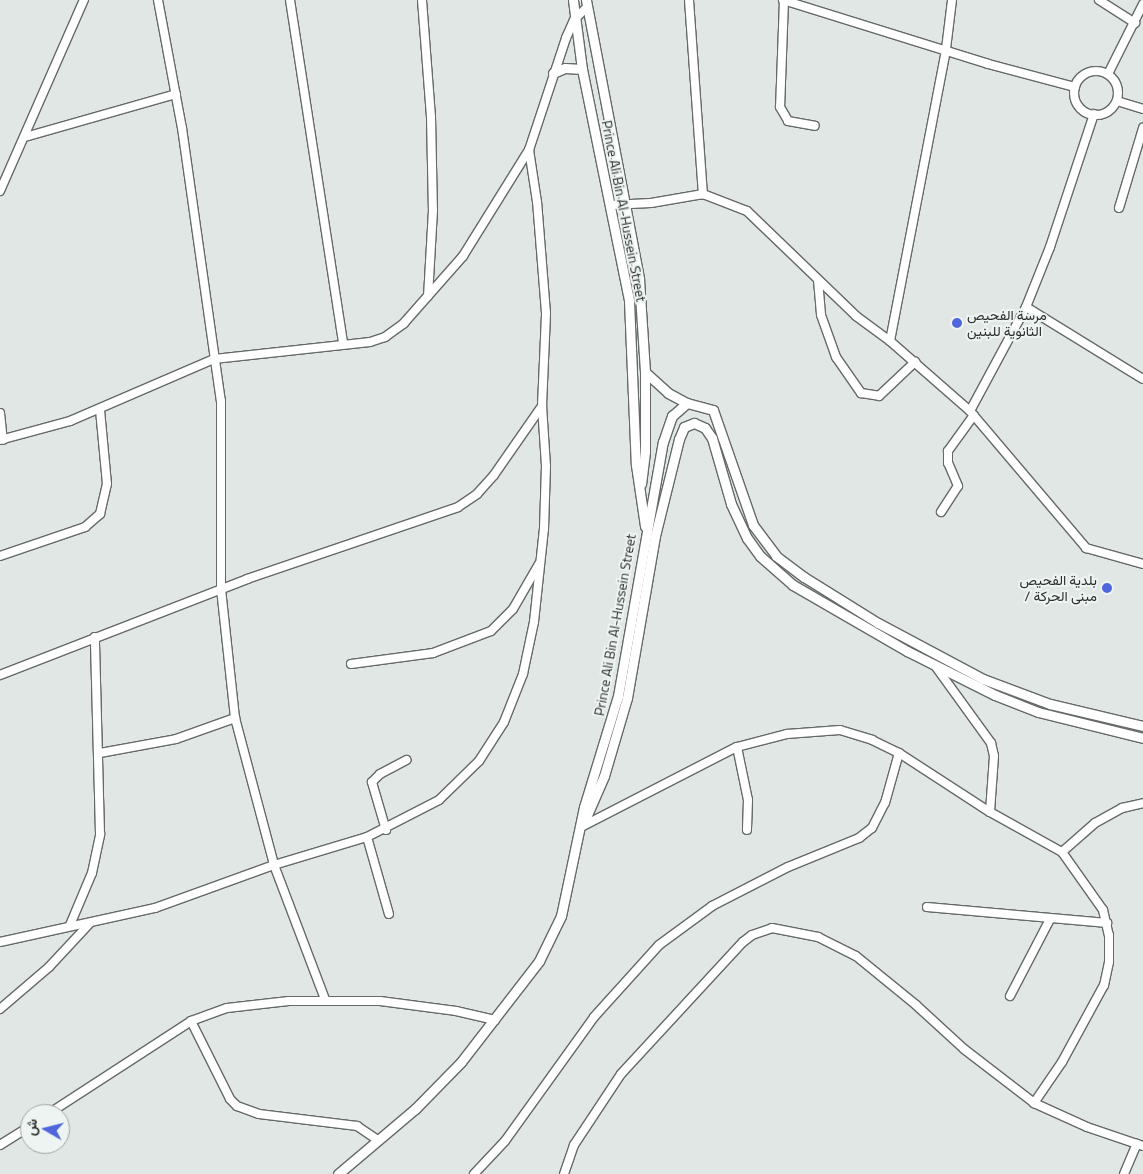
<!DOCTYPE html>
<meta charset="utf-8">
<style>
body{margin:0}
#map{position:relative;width:1143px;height:1174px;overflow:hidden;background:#e1e7e4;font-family:"Titillium Web",Vazirmatn,sans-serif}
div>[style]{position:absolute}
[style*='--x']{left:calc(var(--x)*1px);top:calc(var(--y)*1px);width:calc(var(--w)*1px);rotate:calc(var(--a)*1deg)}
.roads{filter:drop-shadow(1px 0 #656a67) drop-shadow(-1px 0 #656a67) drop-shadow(0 1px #656a67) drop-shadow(0 -1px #656a67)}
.minor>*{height:8px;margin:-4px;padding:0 4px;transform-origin:4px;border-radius:4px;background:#fff}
.minor>.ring{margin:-4px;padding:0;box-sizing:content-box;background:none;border:8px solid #fff;border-radius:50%}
.tertiary>*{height:9px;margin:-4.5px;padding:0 4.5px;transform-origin:4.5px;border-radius:4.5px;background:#fff}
.dots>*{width:14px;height:14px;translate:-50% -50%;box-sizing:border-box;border:2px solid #eef4f1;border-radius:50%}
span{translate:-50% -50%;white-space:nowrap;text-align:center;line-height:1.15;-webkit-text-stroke:4px #eef4f1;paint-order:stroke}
.street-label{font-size:14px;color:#2d2f2e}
.poi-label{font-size:14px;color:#2d2f2e}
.left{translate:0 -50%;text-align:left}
.right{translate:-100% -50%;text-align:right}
.north{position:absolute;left:20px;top:1104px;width:50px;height:50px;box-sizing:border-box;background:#eef4f1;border:1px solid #a1a5a3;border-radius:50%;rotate:278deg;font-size:14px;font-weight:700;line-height:20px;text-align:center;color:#2d2f2e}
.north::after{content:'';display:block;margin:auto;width:18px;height:22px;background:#5067dc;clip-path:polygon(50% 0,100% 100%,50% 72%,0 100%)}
</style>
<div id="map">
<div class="roads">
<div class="minor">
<div style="--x:158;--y:0;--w:130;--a:79.4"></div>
<div style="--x:182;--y:128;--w:276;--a:81.9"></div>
<div style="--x:221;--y:401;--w:188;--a:90"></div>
<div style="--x:221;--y:589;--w:130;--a:83.8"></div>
<div style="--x:235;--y:718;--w:152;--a:75.1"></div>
<div style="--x:274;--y:865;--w:143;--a:69.2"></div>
<div style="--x:290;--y:0;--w:347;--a:81.2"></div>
<div style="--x:422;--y:0;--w:117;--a:85.6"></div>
<div style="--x:431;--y:117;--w:93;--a:88.8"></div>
<div style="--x:433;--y:210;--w:86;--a:93.3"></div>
<div style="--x:689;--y:0;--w:195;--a:85.9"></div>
<div style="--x:783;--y:0;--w:215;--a:17.3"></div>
<div style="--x:988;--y:64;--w:90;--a:14.8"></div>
<div style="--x:784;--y:0;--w:107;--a:92.1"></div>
<div style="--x:780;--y:107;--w:16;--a:60"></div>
<div style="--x:788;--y:121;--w:27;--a:10"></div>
<div style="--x:1099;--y:0;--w:43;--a:32.6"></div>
<div class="ring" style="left:1074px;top:71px;width:36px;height:36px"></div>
<div style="--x:1108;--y:74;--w:78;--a:-63.4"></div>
<div style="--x:1117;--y:101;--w:27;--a:17"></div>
<div style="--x:25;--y:137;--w:157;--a:-15.9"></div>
<div style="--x:0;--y:191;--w:209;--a:-66.3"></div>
<div style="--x:610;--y:205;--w:41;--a:-2.8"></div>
<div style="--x:651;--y:203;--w:53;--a:-9.8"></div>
<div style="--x:703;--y:194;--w:47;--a:21.1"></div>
<div style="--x:747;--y:211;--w:151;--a:43.9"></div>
<div style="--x:856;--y:316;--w:42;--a:36.3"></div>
<div style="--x:890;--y:341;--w:106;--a:41.2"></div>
<div style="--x:970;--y:411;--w:180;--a:49.7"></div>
<div style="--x:1086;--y:548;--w:59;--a:15.7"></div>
<div style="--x:1119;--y:208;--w:84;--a:-73.3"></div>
<div style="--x:818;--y:280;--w:35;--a:85"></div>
<div style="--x:821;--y:315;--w:45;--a:70.3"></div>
<div style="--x:836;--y:357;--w:44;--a:55.2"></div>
<div style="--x:861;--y:393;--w:18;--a:9"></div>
<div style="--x:879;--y:396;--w:50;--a:-43.4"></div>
<div style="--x:1026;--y:307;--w:137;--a:31.6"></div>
<div style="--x:890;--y:341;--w:297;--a:-79.1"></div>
<div style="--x:946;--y:49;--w:49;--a:-83"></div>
<div style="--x:970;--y:411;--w:118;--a:-61.7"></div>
<div style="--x:1026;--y:307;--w:65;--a:-68.2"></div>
<div style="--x:1050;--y:247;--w:140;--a:-71.7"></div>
<div style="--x:0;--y:413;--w:27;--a:84"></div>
<div style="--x:0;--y:440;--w:73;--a:-15.2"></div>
<div style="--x:70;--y:421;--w:157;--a:-23.3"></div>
<div style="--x:214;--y:359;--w:157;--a:-6.2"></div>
<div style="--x:370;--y:342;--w:16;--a:-18"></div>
<div style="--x:385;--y:337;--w:24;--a:-36"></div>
<div style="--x:404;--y:323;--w:89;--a:-48.6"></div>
<div style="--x:463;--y:256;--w:125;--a:-58.1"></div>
<div style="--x:529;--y:150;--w:118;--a:-71.7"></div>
<div style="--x:566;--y:38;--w:20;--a:-66"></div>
<div style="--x:574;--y:20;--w:17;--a:-45"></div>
<div style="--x:941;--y:512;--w:31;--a:-57"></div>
<div style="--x:958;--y:486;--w:25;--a:-113"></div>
<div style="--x:948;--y:463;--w:12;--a:-90"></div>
<div style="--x:948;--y:451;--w:44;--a:-54.2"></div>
<div style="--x:0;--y:556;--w:90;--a:-18.8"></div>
<div style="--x:85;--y:527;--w:20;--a:-41"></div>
<div style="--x:100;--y:514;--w:31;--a:-77"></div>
<div style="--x:107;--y:484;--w:74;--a:-95.4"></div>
<div style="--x:351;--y:664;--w:83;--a:-7.6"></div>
<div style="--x:433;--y:653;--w:62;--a:-20.8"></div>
<div style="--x:491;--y:631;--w:31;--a:-45"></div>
<div style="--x:513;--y:609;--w:52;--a:-60"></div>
<div style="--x:936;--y:667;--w:94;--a:54.1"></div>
<div style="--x:991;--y:743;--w:13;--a:77"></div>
<div style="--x:994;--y:756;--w:56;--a:94.1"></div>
<div style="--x:0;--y:675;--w:265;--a:-21.2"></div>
<div style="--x:247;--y:579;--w:223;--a:-18.8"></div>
<div style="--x:458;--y:507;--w:23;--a:-34"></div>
<div style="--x:477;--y:494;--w:25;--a:-48"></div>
<div style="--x:494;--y:475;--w:84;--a:-55.2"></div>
<div style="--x:737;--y:747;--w:54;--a:78.3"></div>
<div style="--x:748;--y:800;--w:30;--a:92"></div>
<div style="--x:100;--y:753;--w:77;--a:-10.4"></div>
<div style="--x:176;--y:739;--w:63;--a:-19.6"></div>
<div style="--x:583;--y:826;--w:173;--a:-27.2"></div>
<div style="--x:737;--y:747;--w:52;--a:-14.6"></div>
<div style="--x:787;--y:734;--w:53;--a:-4.3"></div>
<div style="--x:840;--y:730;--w:34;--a:17"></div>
<div style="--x:872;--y:740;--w:30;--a:26"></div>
<div style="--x:899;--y:753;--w:108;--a:33"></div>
<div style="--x:990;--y:812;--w:82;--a:29.1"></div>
<div style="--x:1062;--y:852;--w:71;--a:54.7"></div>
<div style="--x:1103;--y:910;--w:26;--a:77"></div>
<div style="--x:1109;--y:935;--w:27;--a:90"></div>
<div style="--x:1109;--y:962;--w:24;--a:102"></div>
<div style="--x:1104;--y:985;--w:88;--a:118.6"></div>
<div style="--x:1062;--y:1062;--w:50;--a:124.3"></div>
<div style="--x:386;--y:830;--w:50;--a:-106.3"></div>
<div style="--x:372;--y:782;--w:11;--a:-45"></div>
<div style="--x:380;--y:774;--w:30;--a:-28"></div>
<div style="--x:367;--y:837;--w:80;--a:74.1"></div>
<div style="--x:1062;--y:852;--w:44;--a:-41.3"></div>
<div style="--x:1095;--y:823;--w:31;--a:-29"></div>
<div style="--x:1122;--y:808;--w:22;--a:-13"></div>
<div style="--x:927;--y:907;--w:181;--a:5.1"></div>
<div style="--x:70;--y:925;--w:56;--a:-67.1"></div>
<div style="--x:92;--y:873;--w:40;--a:-78"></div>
<div style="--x:100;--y:834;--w:197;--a:-91.5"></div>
<div style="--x:0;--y:942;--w:159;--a:-12.4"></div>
<div style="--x:155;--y:908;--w:127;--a:-19.9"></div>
<div style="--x:274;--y:865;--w:97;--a:-16.8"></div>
<div style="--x:367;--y:837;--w:81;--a:-27.2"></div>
<div style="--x:439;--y:800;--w:56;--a:-44.3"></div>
<div style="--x:479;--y:761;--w:46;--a:-57.3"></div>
<div style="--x:504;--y:722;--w:52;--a:-68.4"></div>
<div style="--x:523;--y:674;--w:53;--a:-78.1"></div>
<div style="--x:534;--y:622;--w:94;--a:-83.9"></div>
<div style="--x:544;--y:529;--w:63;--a:-88.2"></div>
<div style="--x:546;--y:466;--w:60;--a:-93.8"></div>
<div style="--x:542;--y:406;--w:93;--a:-87.5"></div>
<div style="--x:546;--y:313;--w:111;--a:-94.6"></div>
<div style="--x:537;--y:202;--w:53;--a:-98.7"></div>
<div style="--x:1010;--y:996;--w:87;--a:-62.5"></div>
<div style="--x:0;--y:1009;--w:65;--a:-40.6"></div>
<div style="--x:49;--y:967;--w:60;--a:-47"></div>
<div style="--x:191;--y:1021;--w:87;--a:63.4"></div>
<div style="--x:230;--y:1099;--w:10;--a:45"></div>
<div style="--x:237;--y:1106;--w:23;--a:20"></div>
<div style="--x:259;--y:1114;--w:99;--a:7"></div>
<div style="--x:357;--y:1126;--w:25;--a:34"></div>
<div style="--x:48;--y:1114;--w:171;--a:-33"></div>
<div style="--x:191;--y:1021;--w:38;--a:-20"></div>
<div style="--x:227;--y:1008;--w:62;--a:-6.4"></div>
<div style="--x:289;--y:1001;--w:91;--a:0"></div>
<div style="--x:380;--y:1001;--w:77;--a:7.5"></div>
<div style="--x:456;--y:1011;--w:40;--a:13"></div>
<div style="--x:0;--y:1145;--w:36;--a:-32"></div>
<div style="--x:474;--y:1174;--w:45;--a:-46.8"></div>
<div style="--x:505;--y:1141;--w:153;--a:-54.3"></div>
<div style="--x:594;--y:1017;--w:97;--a:-47.9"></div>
<div style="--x:659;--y:945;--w:66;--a:-36.3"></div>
<div style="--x:712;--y:906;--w:85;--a:-27.2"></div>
<div style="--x:788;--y:867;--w:77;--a:-22.2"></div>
<div style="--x:859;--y:838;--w:16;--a:-38"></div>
<div style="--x:872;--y:828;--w:28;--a:-63"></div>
<div style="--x:885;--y:803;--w:52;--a:-74.4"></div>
<div style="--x:564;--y:1174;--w:31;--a:-71"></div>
<div style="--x:574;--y:1145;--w:85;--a:-56.5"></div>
<div style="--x:621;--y:1074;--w:180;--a:-47.3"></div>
<div style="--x:743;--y:942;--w:11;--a:-38"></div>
<div style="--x:752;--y:935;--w:21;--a:-19"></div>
<div style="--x:772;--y:928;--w:47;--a:11.1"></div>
<div style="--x:818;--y:937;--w:42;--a:26.6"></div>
<div style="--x:856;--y:956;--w:77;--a:39.2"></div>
<div style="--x:916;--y:1005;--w:65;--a:42.5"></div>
<div style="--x:964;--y:1049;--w:88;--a:37.6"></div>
<div style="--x:1034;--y:1103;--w:58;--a:24.4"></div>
<div style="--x:1087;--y:1127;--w:59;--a:18.7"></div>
<div style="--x:1124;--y:1174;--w:33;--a:-67"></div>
</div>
<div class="tertiary">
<div style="--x:573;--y:0;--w:70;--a:82.6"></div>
<div style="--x:582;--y:69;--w:237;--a:78.5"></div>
<div style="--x:629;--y:301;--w:164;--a:87.6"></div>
<div style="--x:636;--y:465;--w:62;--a:81.6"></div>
<div style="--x:586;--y:0;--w:284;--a:79.2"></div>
<div style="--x:639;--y:279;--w:93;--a:86.3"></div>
<div style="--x:645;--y:372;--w:80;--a:90"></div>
<div style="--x:645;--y:452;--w:32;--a:97"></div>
<div style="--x:553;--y:73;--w:13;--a:-23"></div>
<div style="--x:565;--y:68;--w:17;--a:3"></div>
<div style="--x:645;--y:372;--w:31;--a:42"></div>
<div style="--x:668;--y:393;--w:21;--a:28"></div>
<div style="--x:584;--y:822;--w:50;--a:-66.5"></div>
<div style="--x:604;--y:776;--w:81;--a:-73.6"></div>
<div style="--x:627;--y:698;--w:164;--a:-80.2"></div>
<div style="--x:655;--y:536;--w:100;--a:-76.1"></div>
<div style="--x:679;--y:439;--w:13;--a:-67"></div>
<div style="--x:684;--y:427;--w:11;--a:-22"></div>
<div style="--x:694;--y:423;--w:12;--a:24"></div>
<div style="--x:705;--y:428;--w:12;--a:55"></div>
<div style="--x:712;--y:438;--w:69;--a:73.9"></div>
<div style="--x:731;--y:504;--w:38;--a:65"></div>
<div style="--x:747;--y:538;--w:22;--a:54"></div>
<div style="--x:760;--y:556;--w:44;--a:41.3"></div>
<div style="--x:793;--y:585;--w:132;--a:30.1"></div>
<div style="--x:907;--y:651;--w:98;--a:26.6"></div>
<div style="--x:995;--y:695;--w:46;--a:21.6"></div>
<div style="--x:1038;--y:712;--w:108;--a:13.9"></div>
<div style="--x:338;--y:1174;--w:101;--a:-40.2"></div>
<div style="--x:415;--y:1109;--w:66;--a:-45.6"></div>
<div style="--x:461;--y:1062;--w:128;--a:-52.3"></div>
<div style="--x:539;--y:961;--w:50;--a:-63.9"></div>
<div style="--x:561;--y:916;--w:111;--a:-78.1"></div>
<div style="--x:584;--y:807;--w:116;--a:-73"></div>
<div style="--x:618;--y:696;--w:258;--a:-80"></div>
<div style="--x:663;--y:442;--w:28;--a:-71"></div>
<div style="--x:672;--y:416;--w:20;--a:-41"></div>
<div style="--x:687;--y:403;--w:27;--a:15"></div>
<div style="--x:713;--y:410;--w:122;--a:70.8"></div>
<div style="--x:753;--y:525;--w:39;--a:53"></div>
<div style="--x:776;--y:556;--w:35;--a:37"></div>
<div style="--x:804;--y:577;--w:87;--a:31.9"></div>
<div style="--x:878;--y:623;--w:119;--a:28.1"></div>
<div style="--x:983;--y:679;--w:72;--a:20.5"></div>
<div style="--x:1050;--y:704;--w:96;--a:13.3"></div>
</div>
</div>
<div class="dots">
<div style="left:957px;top:323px;background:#5067dc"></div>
<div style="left:1107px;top:588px;background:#5067dc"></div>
</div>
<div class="street-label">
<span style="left:624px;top:211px;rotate:79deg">Prince Ali Bin Al-Hussein Street</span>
<span style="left:615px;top:625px;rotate:-80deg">Prince Ali Bin Al-Hussein Street</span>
</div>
<div class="poi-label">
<span class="left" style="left:967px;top:323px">مرسة الفحيص<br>الثانوية للبنين</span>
<span class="right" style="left:1097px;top:588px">بلدية الفحيص<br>/ مبنى الحركة</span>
</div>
<div class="north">ش</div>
</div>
